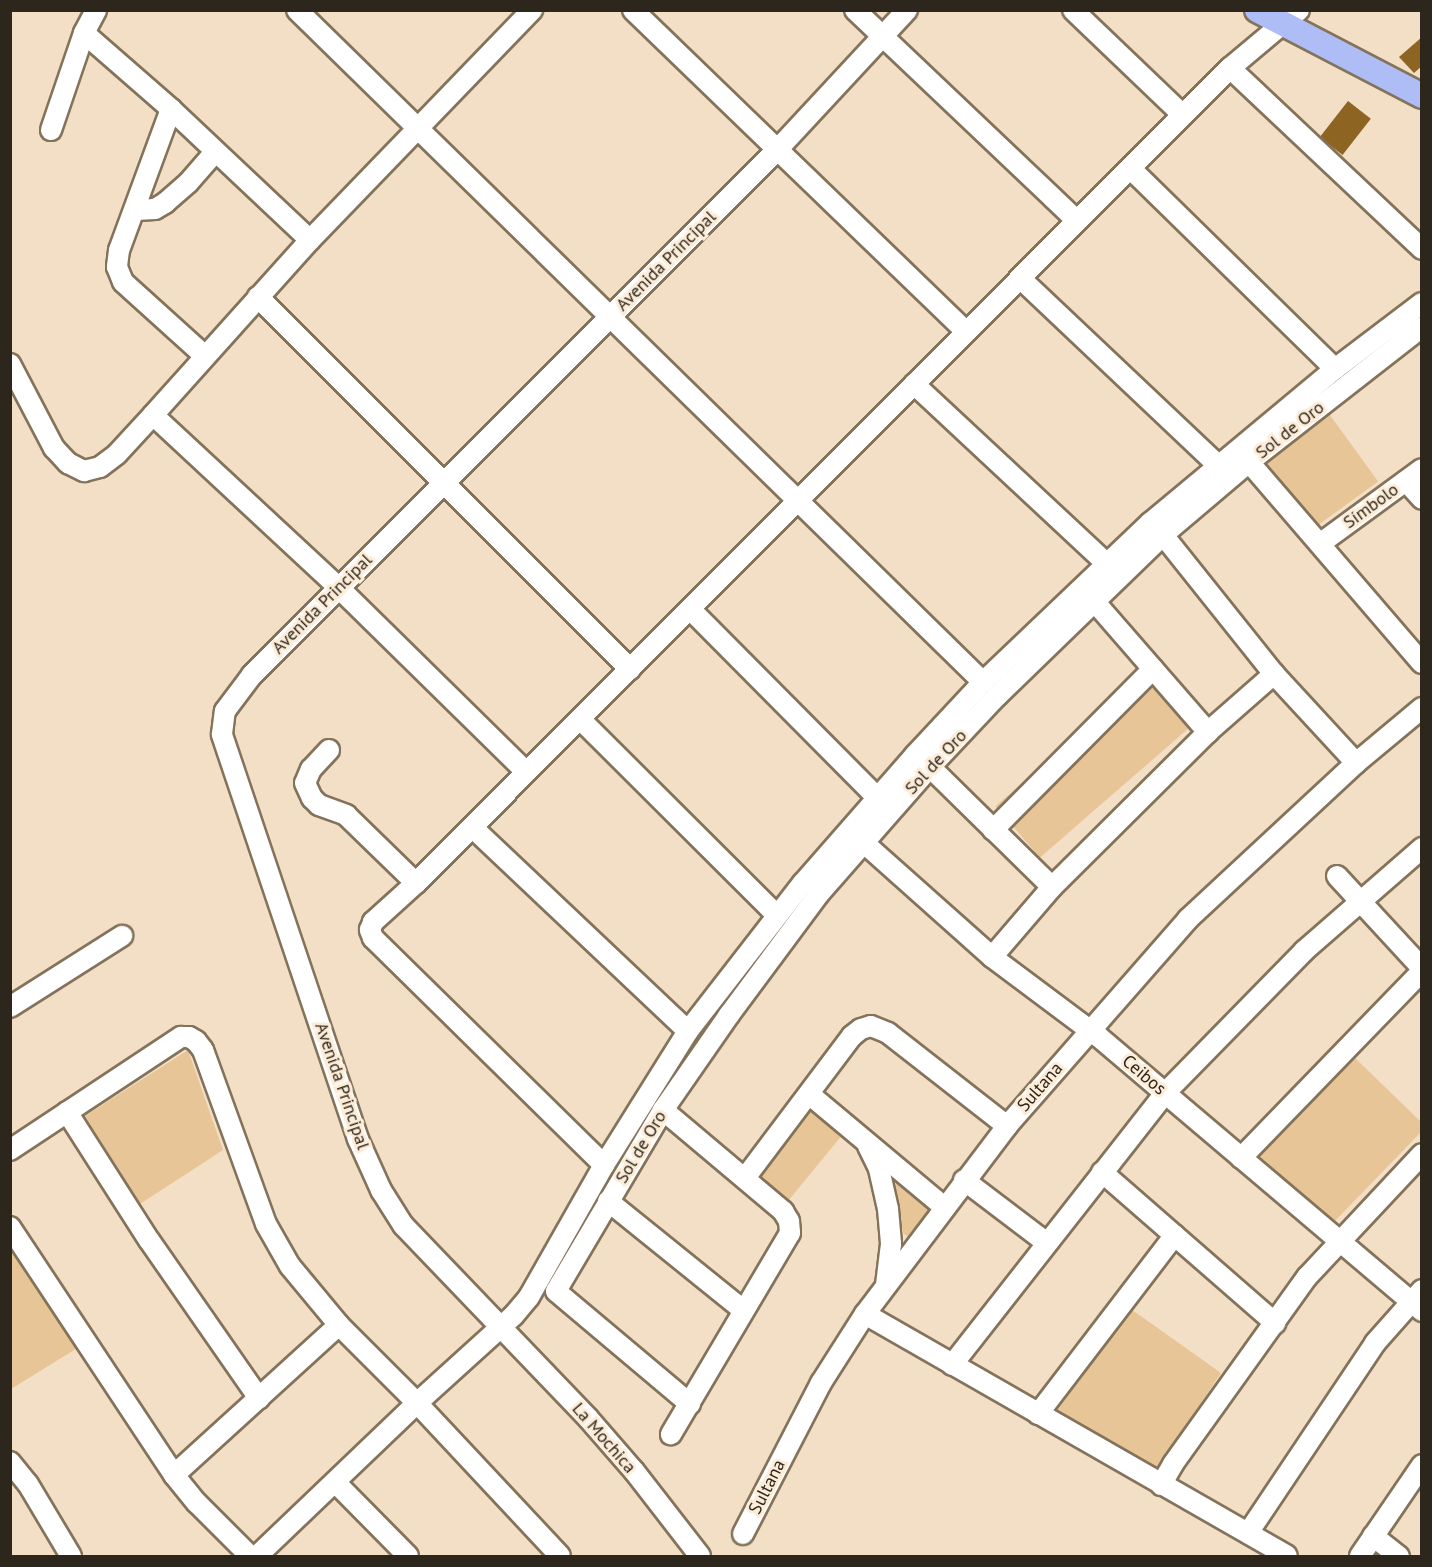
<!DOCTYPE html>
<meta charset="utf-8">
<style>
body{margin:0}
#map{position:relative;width:1432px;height:1567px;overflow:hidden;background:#f3dfc6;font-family:"PT Sans",sans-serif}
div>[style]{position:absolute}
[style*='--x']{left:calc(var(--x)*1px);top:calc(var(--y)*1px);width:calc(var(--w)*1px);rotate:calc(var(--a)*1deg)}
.green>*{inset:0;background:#e7c597;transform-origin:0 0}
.building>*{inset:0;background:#8e6422;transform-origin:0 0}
.roads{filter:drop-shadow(2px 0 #84735b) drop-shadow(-2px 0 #84735b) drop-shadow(0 2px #84735b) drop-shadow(0 -2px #84735b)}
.minor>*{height:20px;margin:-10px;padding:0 10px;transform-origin:10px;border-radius:10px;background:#fff}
.major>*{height:24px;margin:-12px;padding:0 12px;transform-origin:12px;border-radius:12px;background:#afbdf7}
span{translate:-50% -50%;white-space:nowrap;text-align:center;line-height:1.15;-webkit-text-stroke:6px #fdedd8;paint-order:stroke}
.street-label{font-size:18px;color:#2d261c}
.frame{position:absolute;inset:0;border:12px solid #2d261c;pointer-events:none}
</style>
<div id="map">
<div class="green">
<div style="left:1327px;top:411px;width:87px;height:83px;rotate:54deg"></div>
<div style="left:1144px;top:677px;width:68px;height:197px;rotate:49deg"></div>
<div style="clip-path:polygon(188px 1050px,223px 1150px,140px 1204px,85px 1116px)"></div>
<div style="clip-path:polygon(1353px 1056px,1421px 1122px,1421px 1132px,1333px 1223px,1254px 1155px)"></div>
<div style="clip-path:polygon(808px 1106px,843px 1134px,788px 1201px,759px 1176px)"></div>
<div style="clip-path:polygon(900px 1180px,930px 1207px,911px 1234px,907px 1236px,903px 1233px,894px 1185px)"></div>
<div style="clip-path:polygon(10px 1243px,79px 1347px,11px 1389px,10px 1389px)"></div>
<div style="clip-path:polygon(1128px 1307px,1221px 1373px,1157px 1469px,1051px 1407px)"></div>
</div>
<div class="building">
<div style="clip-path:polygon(1422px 37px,1422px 66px,1414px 73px,1399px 57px)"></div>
<div style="left:1348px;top:101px;width:29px;height:46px;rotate:38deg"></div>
</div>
<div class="roads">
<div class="minor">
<div style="--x:297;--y:10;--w:960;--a:44.41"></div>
<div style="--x:633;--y:10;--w:463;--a:44"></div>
<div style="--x:855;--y:10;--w:306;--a:43.5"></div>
<div style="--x:1073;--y:10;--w:152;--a:43.7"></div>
<div style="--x:84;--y:33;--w:116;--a:41.1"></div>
<div style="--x:171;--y:109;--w:191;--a:43.3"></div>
<div style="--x:1230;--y:68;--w:264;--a:43.3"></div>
<div style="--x:171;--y:109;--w:150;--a:110.2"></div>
<div style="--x:119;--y:250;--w:17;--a:97"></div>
<div style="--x:117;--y:267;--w:16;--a:68"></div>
<div style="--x:123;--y:282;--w:110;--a:42.1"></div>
<div style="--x:51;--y:130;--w:102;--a:-71.2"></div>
<div style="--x:84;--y:33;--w:26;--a:-62"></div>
<div style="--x:1130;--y:168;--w:287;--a:44.4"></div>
<div style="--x:135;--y:210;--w:20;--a:-3"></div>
<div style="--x:155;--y:209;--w:12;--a:-31"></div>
<div style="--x:165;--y:203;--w:30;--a:-41"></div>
<div style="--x:188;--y:183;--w:41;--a:-48.9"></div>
<div style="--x:1020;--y:278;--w:272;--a:43.4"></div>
<div style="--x:258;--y:297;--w:526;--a:45"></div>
<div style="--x:10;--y:364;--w:95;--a:62.4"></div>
<div style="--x:54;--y:448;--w:21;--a:47"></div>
<div style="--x:68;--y:463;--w:18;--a:27"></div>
<div style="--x:84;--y:471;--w:16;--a:-14"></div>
<div style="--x:100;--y:467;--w:21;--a:-37"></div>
<div style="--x:117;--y:454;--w:53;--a:-47.3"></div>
<div style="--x:153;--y:415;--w:235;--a:-48.1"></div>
<div style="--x:310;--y:240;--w:320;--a:-46"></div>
<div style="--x:914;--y:384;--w:262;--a:43"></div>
<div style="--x:153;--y:415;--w:254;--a:42.9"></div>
<div style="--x:339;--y:588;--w:262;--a:44.5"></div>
<div style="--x:1249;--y:462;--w:265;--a:49.3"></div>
<div style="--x:1406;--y:481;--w:24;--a:48"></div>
<div style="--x:1163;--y:535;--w:178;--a:51.4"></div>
<div style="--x:1274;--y:674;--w:121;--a:47.3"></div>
<div style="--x:1321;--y:543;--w:125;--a:-36.2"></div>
<div style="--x:1094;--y:601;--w:174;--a:49"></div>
<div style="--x:690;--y:609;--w:265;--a:45.2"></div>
<div style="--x:580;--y:719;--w:278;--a:44.9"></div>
<div style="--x:329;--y:750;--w:26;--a:133"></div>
<div style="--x:311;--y:769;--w:15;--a:113"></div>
<div style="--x:305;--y:783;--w:17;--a:65"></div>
<div style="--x:312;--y:798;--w:10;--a:45"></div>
<div style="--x:319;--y:805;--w:29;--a:20"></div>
<div style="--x:346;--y:815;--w:98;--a:44.2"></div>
<div style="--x:930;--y:767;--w:171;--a:44.5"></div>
<div style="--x:472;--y:827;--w:297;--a:43.4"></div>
<div style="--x:993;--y:830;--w:227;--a:-45.2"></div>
<div style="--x:863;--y:842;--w:173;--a:41.7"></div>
<div style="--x:992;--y:957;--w:134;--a:36.8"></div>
<div style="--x:1099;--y:1037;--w:424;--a:40.3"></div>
<div style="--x:1337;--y:876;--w:125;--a:47.3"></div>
<div style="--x:992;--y:957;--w:92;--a:-49.4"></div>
<div style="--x:1052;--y:887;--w:220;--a:-44.8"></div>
<div style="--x:1208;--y:732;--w:88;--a:-41.3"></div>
<div style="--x:10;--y:1007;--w:133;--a:-32.4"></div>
<div style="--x:809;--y:1094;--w:176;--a:39.9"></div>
<div style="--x:663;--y:1110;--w:157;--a:40.1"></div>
<div style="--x:783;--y:1211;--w:12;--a:59"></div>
<div style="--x:789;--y:1221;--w:12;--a:85"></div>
<div style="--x:790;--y:1233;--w:234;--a:120.6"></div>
<div style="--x:67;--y:1112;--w:152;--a:57.4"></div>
<div style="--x:149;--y:1240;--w:193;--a:55.2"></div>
<div style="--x:868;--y:1146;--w:25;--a:64"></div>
<div style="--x:879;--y:1169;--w:41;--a:77.3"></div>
<div style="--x:888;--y:1209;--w:35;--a:85"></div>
<div style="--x:891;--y:1244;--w:39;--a:97"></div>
<div style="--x:10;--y:1150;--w:205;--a:-33.5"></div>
<div style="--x:181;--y:1037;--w:8;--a:0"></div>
<div style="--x:189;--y:1037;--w:8;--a:30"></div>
<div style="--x:196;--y:1041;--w:11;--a:52"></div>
<div style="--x:203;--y:1050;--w:185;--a:70.1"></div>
<div style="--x:266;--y:1224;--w:48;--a:60.3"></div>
<div style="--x:290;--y:1266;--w:77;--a:50.3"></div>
<div style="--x:339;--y:1325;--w:110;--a:45"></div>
<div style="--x:417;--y:1403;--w:209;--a:46.9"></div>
<div style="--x:1241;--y:1158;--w:260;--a:-45.9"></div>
<div style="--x:604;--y:1165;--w:324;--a:-135.5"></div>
<div style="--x:373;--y:938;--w:9;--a:-111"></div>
<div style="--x:370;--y:930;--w:9;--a:-69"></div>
<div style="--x:373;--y:922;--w:58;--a:-42.2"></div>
<div style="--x:416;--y:883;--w:1152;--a:-45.04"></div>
<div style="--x:1230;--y:68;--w:90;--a:-40"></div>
<div style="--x:1102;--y:1172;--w:230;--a:41.1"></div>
<div style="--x:745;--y:1178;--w:178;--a:-53"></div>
<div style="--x:852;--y:1036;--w:11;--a:-38"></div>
<div style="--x:861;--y:1029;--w:10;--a:-17"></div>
<div style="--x:871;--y:1026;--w:18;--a:22"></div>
<div style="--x:888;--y:1033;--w:151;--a:38"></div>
<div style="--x:964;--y:1180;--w:104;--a:37.2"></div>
<div style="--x:608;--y:1201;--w:174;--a:38.9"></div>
<div style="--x:10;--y:1227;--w:297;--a:56.5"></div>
<div style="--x:174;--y:1475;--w:36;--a:51"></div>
<div style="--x:197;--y:1503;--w:75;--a:45"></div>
<div style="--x:865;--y:1314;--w:486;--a:29.8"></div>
<div style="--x:952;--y:1365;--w:345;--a:-51.9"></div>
<div style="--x:1165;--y:1093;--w:199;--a:-45.6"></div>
<div style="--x:1304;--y:951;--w:157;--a:-41.1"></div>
<div style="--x:690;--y:1404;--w:175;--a:-139.9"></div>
<div style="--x:556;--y:1291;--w:210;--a:-59.4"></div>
<div style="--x:663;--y:1110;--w:116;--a:-55.2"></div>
<div style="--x:729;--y:1015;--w:149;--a:-53.4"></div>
<div style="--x:818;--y:895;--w:170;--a:-48.8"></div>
<div style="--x:930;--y:767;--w:98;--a:-46.7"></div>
<div style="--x:997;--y:696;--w:231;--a:-44.1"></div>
<div style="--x:1163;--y:535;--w:113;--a:-40.3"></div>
<div style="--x:1249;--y:462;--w:219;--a:-38"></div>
<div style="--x:1038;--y:1414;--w:225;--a:-52.6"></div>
<div style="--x:10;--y:1462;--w:28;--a:51"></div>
<div style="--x:28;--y:1484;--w:84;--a:59.2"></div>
<div style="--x:174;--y:1475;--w:223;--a:-42.3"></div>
<div style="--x:335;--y:1482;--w:104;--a:45.4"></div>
<div style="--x:1161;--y:1485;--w:24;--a:-60"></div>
<div style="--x:1173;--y:1464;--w:230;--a:-54.4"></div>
<div style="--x:1307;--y:1277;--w:168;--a:-46.9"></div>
<div style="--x:1248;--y:1533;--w:229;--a:-56.2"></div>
<div style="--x:1375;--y:1343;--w:71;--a:-48.4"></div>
<div style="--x:743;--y:1534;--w:170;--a:-62.7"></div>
<div style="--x:821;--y:1383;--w:82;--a:-57.5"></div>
<div style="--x:865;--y:1314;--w:236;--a:-52.9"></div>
<div style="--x:1007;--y:1126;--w:275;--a:-48.8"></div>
<div style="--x:1188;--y:919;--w:229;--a:-42.9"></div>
<div style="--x:1356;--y:763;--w:86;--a:-39.8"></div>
<div style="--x:1373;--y:1536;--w:33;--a:38"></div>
<div style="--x:257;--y:1556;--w:221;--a:-43.7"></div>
<div style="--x:417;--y:1403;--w:131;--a:-42.2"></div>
<div style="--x:514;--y:1315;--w:23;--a:-50"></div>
<div style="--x:529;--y:1297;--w:152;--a:-60.4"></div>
<div style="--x:604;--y:1165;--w:158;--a:-57.9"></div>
<div style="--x:688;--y:1031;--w:187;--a:-52.2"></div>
<div style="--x:803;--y:883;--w:170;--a:-48.8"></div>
<div style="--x:915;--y:755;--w:100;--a:-47"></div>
<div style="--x:983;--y:682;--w:231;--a:-43.6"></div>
<div style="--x:1150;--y:523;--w:241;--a:-39.8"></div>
<div style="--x:1335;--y:369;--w:109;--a:-37.2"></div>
<div style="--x:700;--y:1556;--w:108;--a:-127.8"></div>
<div style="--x:634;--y:1471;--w:70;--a:-131"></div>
<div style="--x:588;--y:1418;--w:267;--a:-133.8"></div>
<div style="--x:403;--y:1225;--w:41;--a:-122.2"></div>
<div style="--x:381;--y:1190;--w:56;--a:-114.3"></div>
<div style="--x:358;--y:1139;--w:427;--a:-108.6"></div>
<div style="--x:222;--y:734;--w:23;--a:-83"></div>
<div style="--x:225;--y:711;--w:45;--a:-53.1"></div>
<div style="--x:252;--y:675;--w:742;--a:-45"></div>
<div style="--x:777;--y:150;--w:191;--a:-47.1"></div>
<div style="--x:1360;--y:1556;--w:110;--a:-55.7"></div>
</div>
<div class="major">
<div style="--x:1257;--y:10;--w:186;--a:27.5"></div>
</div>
</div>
<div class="street-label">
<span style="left:666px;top:261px;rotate:-45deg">Avenida Principal</span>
<span style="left:1290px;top:430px;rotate:-38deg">Sol de Oro</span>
<span style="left:1371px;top:506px;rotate:-36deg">Símbolo</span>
<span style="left:322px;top:604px;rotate:-45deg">Avenida Principal</span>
<span style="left:936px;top:762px;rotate:-47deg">Sol de Oro</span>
<span style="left:1144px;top:1075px;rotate:40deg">Ceibos</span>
<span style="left:342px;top:1086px;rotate:71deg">Avenida Principal</span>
<span style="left:1040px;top:1087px;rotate:-49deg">Sultana</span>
<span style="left:641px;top:1147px;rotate:-59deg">Sol de Oro</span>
<span style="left:604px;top:1438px;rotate:49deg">La Mochica</span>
<span style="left:767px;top:1487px;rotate:-63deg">Sultana</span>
</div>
<div class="frame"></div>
</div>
